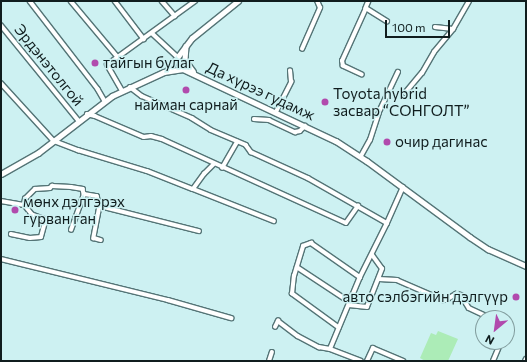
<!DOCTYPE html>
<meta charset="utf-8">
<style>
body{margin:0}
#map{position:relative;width:527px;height:362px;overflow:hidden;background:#cdf1f2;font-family:Commissioner,sans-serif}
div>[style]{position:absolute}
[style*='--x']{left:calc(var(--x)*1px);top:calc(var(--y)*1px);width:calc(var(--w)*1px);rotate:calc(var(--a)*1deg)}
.green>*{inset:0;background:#acecb7}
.roads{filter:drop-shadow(1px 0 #547476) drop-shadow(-1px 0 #547476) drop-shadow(0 1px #547476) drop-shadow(0 -1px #547476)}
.minor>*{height:3.5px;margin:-1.75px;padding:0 1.75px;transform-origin:1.75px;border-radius:1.75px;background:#fff}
.secondary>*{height:4.5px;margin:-2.25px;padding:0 2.25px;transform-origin:2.25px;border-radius:2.25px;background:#fff}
.dots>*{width:11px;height:11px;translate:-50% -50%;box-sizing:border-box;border:2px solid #cdf1f2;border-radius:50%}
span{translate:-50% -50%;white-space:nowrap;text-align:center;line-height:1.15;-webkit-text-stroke:3px #cdf1f2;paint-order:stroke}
.poi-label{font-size:15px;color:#101d1e}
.left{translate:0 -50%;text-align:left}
.right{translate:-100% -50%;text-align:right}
.street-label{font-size:15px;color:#101d1e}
.frame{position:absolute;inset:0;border:2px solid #101d1e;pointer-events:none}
.north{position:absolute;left:475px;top:310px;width:40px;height:40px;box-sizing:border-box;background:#cdf1f2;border:1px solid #819c9d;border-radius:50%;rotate:209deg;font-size:11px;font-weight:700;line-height:16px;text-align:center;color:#101d1e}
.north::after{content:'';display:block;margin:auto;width:14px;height:18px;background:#b14aad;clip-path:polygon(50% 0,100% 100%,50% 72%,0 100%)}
.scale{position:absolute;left:385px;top:20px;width:65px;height:18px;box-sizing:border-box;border:2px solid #101d1e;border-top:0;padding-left:5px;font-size:12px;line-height:14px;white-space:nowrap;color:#101d1e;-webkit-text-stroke:3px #cdf1f2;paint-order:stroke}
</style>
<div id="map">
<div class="green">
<div style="clip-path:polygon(438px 331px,458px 339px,448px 361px,425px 361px,420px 358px,431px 333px,436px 335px)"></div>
</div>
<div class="roads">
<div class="minor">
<div style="--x:30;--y:1;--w:111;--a:52.3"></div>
<div style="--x:98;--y:89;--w:14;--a:60"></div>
<div style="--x:71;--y:1;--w:72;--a:50.1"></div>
<div style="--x:115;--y:1;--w:48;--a:52.7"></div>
<div style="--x:162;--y:1;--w:20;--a:49"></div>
<div style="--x:369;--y:1;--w:8;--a:113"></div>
<div style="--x:366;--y:8;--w:25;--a:32"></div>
<div style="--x:1;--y:25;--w:124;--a:50.9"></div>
<div style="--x:435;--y:27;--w:18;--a:6"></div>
<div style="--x:453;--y:29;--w:32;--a:-60"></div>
<div style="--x:152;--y:33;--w:34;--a:43"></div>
<div style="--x:302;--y:49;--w:45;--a:-66.3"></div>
<div style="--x:320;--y:8;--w:8;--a:-113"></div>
<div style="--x:362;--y:75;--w:21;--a:-155"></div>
<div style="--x:343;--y:66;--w:5;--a:-101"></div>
<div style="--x:342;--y:61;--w:58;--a:-65.6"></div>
<div style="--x:1;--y:83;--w:79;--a:47.6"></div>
<div style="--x:54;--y:141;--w:26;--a:21"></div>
<div style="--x:78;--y:150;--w:72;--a:16.9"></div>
<div style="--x:147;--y:171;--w:49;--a:21.4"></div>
<div style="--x:193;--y:189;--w:19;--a:-54"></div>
<div style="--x:204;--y:174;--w:14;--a:-45"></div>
<div style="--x:130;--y:87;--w:15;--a:37"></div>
<div style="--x:142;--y:96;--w:55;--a:23.7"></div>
<div style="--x:192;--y:118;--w:22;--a:32"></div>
<div style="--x:211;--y:130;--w:38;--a:23"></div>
<div style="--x:246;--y:145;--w:9;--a:54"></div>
<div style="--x:251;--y:152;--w:63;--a:24.5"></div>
<div style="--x:308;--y:178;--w:91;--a:29.7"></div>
<div style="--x:387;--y:223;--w:39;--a:-66"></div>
<div style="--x:122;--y:91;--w:30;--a:-120"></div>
<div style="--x:107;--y:65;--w:109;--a:-36"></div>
<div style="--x:405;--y:93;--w:26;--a:-50"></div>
<div style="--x:422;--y:73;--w:24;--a:-60"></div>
<div style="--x:434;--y:52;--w:30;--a:-50"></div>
<div style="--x:276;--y:112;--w:34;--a:-63"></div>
<div style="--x:291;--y:82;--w:11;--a:-95"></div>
<div style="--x:87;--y:114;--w:8;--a:14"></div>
<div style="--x:95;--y:116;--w:53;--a:23.2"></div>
<div style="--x:144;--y:137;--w:7;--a:-8"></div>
<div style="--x:151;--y:136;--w:11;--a:15"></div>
<div style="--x:162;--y:139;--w:202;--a:24.5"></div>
<div style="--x:346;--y:223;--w:21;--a:-55"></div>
<div style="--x:254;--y:119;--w:15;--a:4"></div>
<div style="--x:269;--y:120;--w:29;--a:25"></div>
<div style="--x:295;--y:132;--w:5;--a:-11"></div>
<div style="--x:300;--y:131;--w:7;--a:-45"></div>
<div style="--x:361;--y:156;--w:18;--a:-61"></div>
<div style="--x:370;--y:140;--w:29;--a:-72"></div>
<div style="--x:379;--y:112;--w:44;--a:-64.6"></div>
<div style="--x:222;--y:168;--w:30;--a:-60"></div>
<div style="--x:193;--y:189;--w:87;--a:21.6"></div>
<div style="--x:1;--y:201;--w:23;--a:10"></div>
<div style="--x:24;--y:205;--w:6;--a:-81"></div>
<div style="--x:25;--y:199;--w:14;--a:-45"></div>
<div style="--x:35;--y:189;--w:15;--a:-4"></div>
<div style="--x:50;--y:188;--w:3;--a:-45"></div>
<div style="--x:52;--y:186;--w:19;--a:3"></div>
<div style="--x:71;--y:187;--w:12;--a:9"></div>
<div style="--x:83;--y:189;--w:5;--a:79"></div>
<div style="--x:84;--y:194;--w:13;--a:9"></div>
<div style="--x:97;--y:196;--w:10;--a:73"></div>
<div style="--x:100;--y:206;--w:102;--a:14.2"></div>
<div style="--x:100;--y:206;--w:33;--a:101"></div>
<div style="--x:94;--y:238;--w:7;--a:16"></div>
<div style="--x:71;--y:230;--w:38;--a:-70"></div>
<div style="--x:11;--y:234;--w:19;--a:12"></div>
<div style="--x:30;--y:238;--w:11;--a:-5"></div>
<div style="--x:41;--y:237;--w:16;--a:-75"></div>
<div style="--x:45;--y:222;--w:4;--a:-124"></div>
<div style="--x:43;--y:219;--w:12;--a:-160"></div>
<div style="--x:32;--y:215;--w:13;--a:-129"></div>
<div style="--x:1;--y:259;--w:172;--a:13.8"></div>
<div style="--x:168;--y:300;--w:66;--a:15.9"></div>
<div style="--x:297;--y:267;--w:64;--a:33.4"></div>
<div style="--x:379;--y:279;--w:18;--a:3"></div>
<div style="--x:397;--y:280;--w:50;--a:23.5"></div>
<div style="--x:443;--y:300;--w:3;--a:0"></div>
<div style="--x:446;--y:300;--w:12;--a:-31"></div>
<div style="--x:456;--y:294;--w:5;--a:11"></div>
<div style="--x:461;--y:295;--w:15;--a:58"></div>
<div style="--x:469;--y:308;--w:23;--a:25"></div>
<div style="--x:349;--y:305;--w:18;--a:6"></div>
<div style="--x:367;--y:307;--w:41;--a:-68.5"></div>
<div style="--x:382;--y:269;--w:17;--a:-126"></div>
<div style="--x:275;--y:327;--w:7;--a:-63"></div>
<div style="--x:278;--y:321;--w:25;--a:37"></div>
<div style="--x:298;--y:336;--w:24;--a:28"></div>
<div style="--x:319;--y:347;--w:11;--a:10"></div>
<div style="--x:330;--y:349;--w:78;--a:-67.4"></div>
<div style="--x:360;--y:277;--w:60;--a:-63.4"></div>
<div style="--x:339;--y:328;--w:58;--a:-144.1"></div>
<div style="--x:292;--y:294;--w:18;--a:-84"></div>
<div style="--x:294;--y:276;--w:31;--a:-73"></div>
<div style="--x:303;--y:246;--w:9;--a:-21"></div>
<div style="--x:311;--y:243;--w:60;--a:34.8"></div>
<div style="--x:330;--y:349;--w:33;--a:21"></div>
<div style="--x:269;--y:361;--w:9;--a:-72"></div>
<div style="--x:367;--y:361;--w:14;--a:-65"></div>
<div style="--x:373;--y:348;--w:33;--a:23"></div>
<div style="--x:493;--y:361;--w:21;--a:-67"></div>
<div style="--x:525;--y:361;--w:2;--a:-63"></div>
</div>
<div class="secondary">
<div style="--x:186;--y:46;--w:14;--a:94"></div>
<div style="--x:185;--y:60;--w:14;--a:54"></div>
<div style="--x:167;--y:71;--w:41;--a:-52.9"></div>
<div style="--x:192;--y:38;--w:59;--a:-38.8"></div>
<div style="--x:1;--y:174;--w:43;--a:-29.6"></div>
<div style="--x:38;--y:153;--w:93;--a:-37.6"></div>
<div style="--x:112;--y:96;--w:57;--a:-24.8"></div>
<div style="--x:164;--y:72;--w:19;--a:-9"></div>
<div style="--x:183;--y:69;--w:169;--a:25.2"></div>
<div style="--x:336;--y:141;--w:37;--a:33"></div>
<div style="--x:367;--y:161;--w:128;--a:36.4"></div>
<div style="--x:470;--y:237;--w:22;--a:34"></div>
<div style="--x:488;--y:249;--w:42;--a:24.1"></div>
</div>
</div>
<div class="dots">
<div style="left:95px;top:63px;background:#b14aad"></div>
<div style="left:186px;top:90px;background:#b14aad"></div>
<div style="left:325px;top:102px;background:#b14aad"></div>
<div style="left:387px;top:142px;background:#b14aad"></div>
<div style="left:15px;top:210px;background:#b14aad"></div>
<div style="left:516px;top:297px;background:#b14aad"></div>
</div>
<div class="poi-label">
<span class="left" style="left:103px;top:63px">тайгын булаг</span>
<span class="left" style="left:333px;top:102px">Toyota hybrid<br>засвар “СОНГОЛТ”</span>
<span style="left:186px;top:105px">найман сарнай</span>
<span class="left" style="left:395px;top:142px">очир дагинас</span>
<span class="left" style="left:23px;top:210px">мөнх дэлгэрэх<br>гурван ган</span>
<span class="right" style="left:508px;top:297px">авто сэлбэгийн дэлгүүр</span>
</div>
<div class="street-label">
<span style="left:49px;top:65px;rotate:51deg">Эрдэнэтолгой</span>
<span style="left:261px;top:91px;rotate:25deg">Да хүрээ гудамж</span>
</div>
<div class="frame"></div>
<div class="north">N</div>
<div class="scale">100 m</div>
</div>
